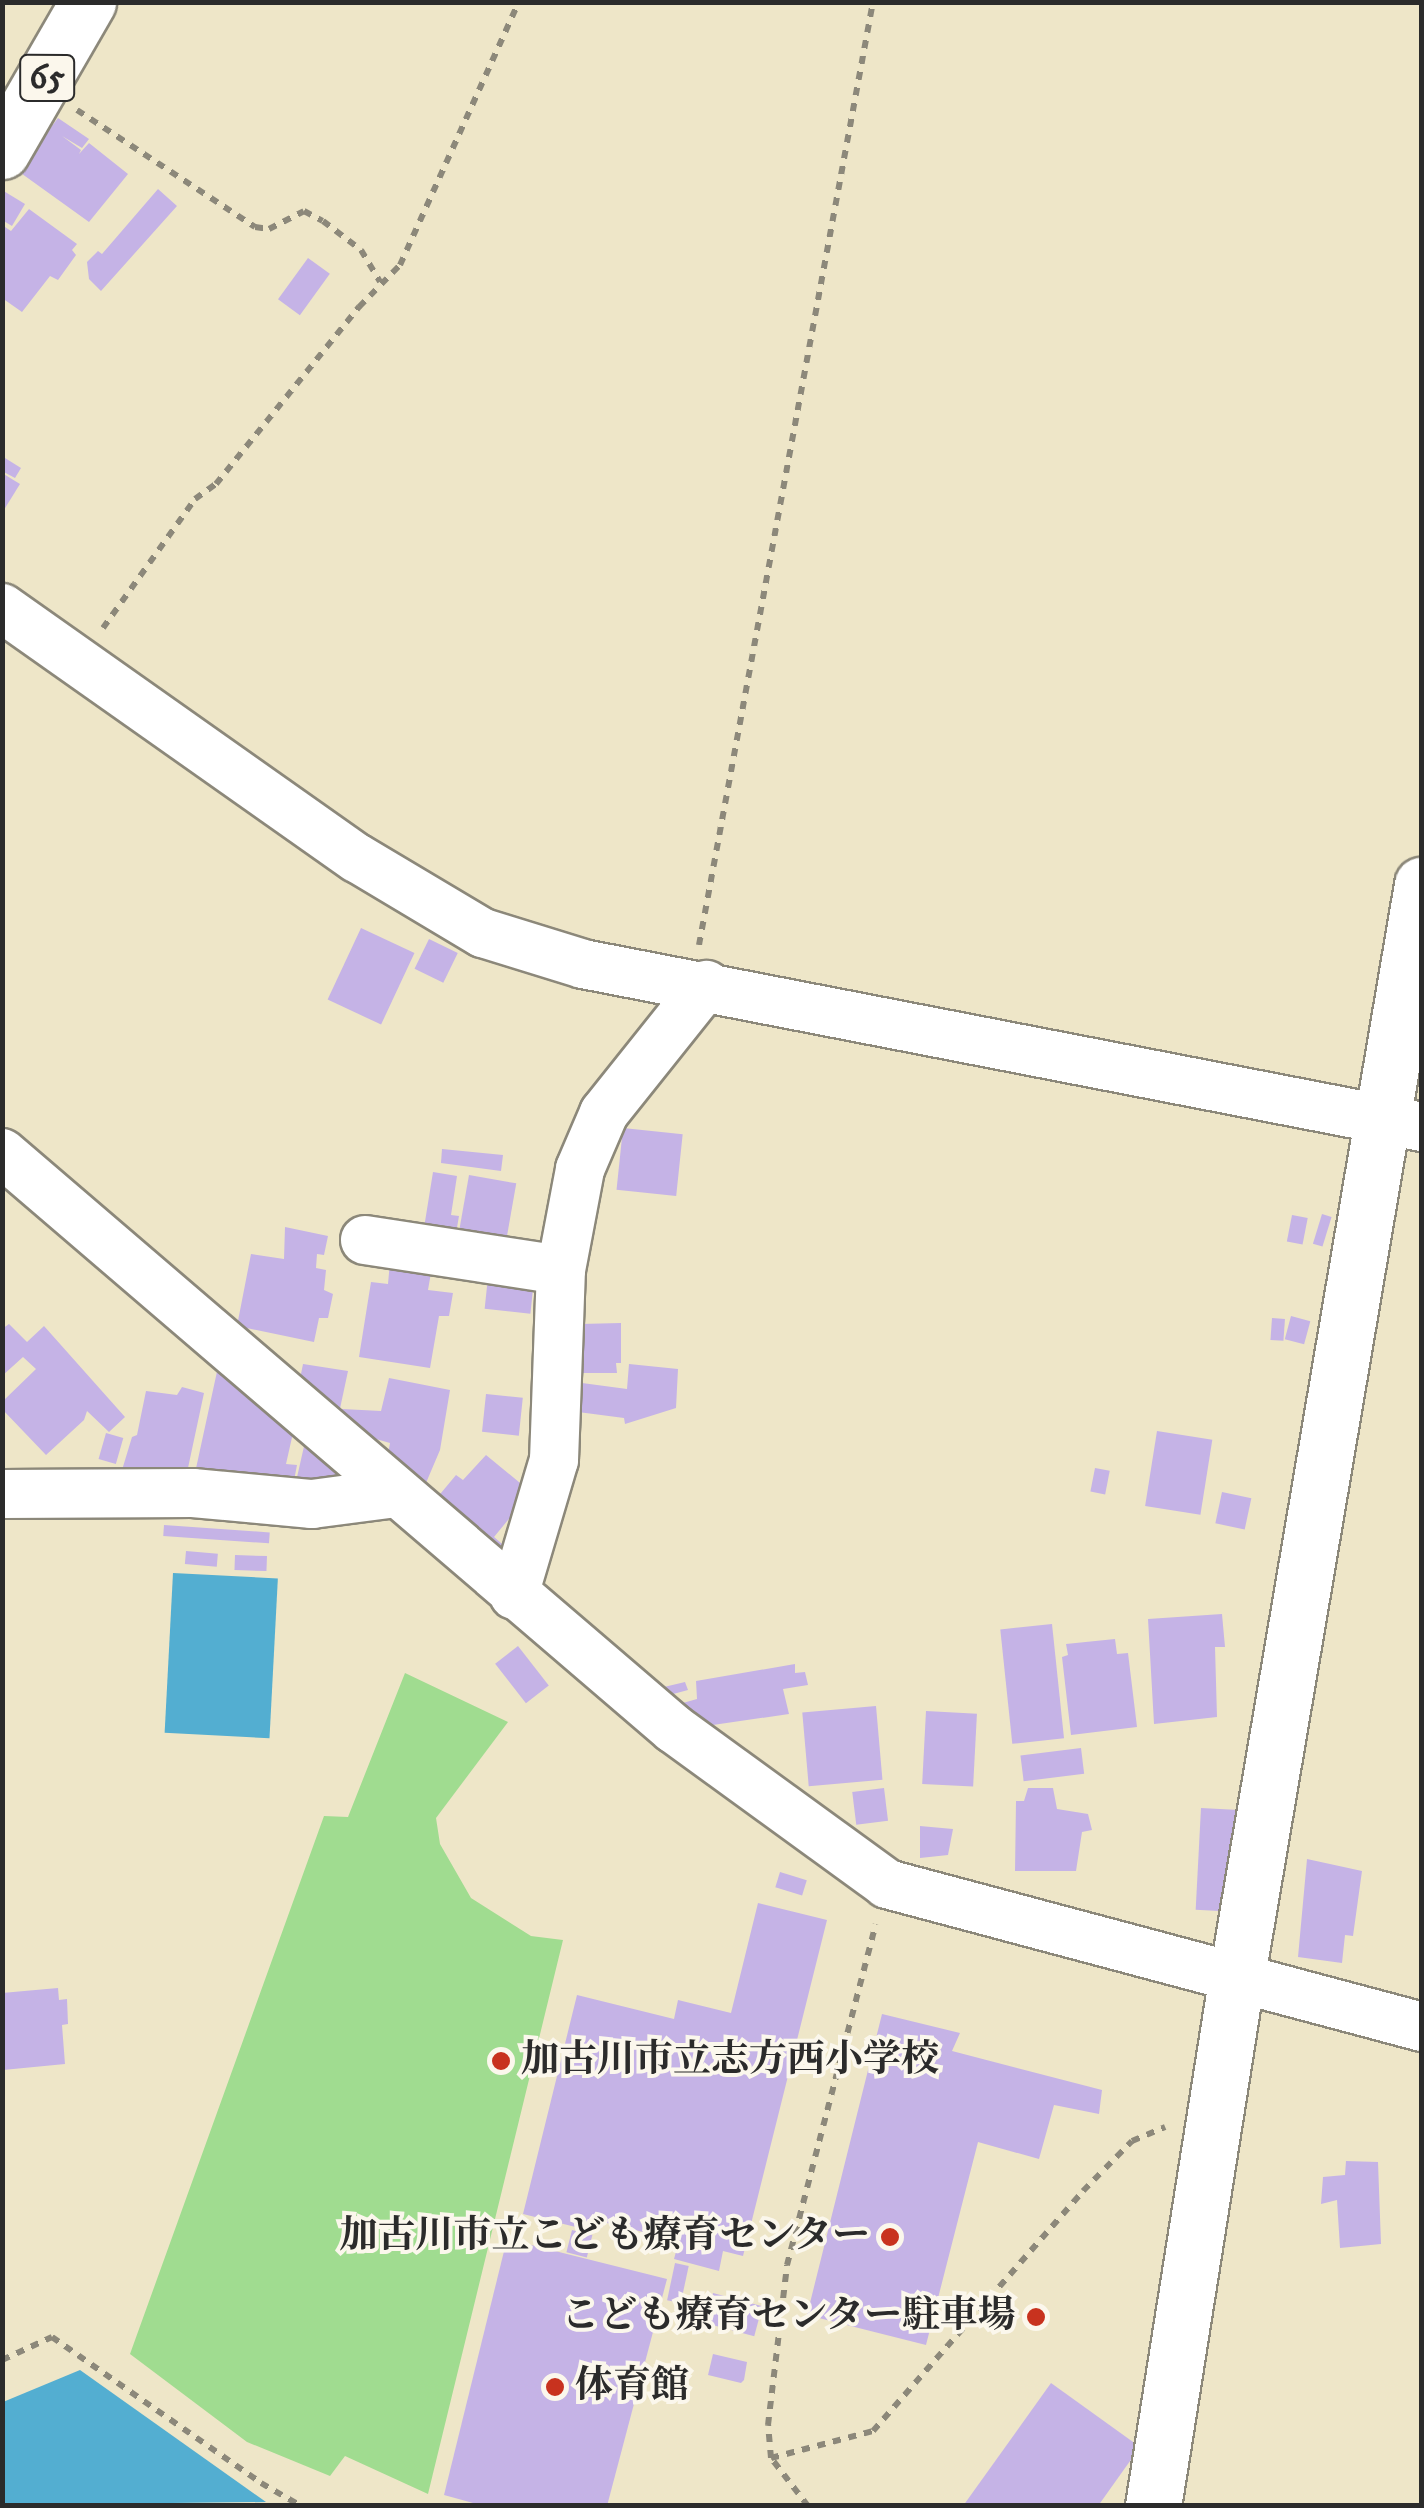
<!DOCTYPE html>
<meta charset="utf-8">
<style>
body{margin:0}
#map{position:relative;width:1424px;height:2508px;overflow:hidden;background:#eee6c8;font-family:"IM FELL DW Pica","Noto Serif JP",serif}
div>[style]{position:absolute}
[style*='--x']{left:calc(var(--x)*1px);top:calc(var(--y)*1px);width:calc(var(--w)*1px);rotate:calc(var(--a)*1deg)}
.green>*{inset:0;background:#a0dc90}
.water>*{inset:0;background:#53aed1;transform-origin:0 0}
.building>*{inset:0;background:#c5b3e6;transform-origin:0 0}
.path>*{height:6px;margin-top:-3px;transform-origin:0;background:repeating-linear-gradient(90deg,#8c887a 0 8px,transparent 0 16px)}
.roads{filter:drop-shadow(2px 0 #8c887a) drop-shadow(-2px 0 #8c887a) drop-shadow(0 2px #8c887a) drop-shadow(0 -2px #8c887a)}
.minor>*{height:48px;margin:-24px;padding:0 24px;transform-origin:24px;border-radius:24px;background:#fff}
.tertiary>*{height:55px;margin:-27.5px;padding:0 27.5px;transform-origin:27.5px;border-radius:27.5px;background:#fff}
.primary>*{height:55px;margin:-27.5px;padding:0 27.5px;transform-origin:27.5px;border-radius:27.5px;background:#fff}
.dots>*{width:28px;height:28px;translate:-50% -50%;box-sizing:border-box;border:5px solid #fbf7ec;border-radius:50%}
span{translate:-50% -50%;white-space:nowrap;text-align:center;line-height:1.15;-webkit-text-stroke:8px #fbf7ec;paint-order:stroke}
.shield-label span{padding:2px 8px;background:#fbf7ec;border:2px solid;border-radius:8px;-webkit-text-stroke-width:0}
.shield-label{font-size:35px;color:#2b2b2b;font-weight:700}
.poi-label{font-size:38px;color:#2b2b2b;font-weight:700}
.left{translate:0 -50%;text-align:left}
.right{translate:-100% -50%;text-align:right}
.frame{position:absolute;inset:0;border:5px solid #2b2b2b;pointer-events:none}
</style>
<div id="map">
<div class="green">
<div style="clip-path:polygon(405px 1673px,508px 1722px,436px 1818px,440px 1844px,471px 1898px,531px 1936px,563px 1940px,428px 2494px,345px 2456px,330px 2476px,247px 2442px,130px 2354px,324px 1816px,348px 1817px)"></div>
</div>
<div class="water">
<div style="left:173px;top:1573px;width:105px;height:160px;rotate:3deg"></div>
<div style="clip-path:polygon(80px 2370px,266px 2502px,3px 2505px,3px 2402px)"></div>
</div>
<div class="building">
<div style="clip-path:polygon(58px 118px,89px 139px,82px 148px,62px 136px,81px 150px,79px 154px,89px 143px,128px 174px,89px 222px,18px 171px)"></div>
<div style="clip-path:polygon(158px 189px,177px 206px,101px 291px,89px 279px,87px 262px,98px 251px,102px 254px)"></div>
<div style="clip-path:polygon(2px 190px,25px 204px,12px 226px,2px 220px)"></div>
<div style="clip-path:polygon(29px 209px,77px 244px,72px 250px,76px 255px,58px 280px,50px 276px,22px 312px,2px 298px,2px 225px,11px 231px)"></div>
<div style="left:308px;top:258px;width:27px;height:51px;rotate:36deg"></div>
<div style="clip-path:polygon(5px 458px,21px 468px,15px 478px,2px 471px)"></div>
<div style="clip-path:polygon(2px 473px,20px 484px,2px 513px)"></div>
<div style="left:361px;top:928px;width:59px;height:79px;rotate:25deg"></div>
<div style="left:429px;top:939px;width:32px;height:33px;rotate:26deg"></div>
<div style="left:623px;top:1128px;width:60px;height:62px;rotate:6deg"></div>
<div style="clip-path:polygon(442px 1149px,503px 1155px,501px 1171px,441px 1163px)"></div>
<div style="clip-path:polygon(433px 1172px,457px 1176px,451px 1215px,459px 1216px,455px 1239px,423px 1234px)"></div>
<div style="left:469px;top:1175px;width:48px;height:66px;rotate:10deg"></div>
<div style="left:1322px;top:1214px;width:10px;height:31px;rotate:17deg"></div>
<div style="left:1292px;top:1215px;width:16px;height:27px;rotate:11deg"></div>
<div style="clip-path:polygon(285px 1227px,328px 1236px,324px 1255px,317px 1254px,316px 1268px,326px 1270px,324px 1290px,333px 1294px,328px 1318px,319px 1318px,314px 1342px,237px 1326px,251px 1254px,284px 1259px)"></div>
<div style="clip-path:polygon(390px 1262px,432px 1267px,428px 1290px,453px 1293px,449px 1316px,439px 1316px,430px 1368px,359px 1357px,371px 1282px,388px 1284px)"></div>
<div style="left:488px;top:1277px;width:46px;height:32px;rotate:6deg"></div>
<div style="left:1291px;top:1316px;width:20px;height:24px;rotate:15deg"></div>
<div style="left:1272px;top:1318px;width:13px;height:22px;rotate:4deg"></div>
<div style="clip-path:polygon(621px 1323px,621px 1363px,616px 1363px,617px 1373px,581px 1373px,580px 1324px)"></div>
<div style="clip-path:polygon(9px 1324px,27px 1342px,44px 1326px,125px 1417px,109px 1432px,87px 1411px,84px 1420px,46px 1455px,2px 1409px,2px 1402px,36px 1369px,23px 1357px,2px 1376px,2px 1329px)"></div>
<div style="clip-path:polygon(303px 1364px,348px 1371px,338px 1418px,298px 1389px)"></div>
<div style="clip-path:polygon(629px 1364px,678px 1369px,676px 1408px,625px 1424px,624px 1418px,578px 1412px,582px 1383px,627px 1389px)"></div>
<div style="clip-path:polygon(218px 1367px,293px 1433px,286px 1464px,297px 1465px,292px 1491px,195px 1473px)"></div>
<div style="clip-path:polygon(389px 1378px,450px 1390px,440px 1450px,420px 1497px,386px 1465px,390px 1443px,348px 1431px,339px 1424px,342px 1409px,381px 1411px)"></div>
<div style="clip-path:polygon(182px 1387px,204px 1393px,185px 1482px,119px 1480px,132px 1437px,137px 1435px,146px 1391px,177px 1395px)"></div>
<div style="left:486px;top:1394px;width:37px;height:38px;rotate:6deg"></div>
<div style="left:1157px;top:1431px;width:56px;height:76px;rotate:9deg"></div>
<div style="left:106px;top:1433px;width:18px;height:27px;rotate:16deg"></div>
<div style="clip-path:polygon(305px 1442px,353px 1483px,295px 1486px)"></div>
<div style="clip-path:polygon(486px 1455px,531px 1492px,494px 1537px,516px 1556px,506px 1567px,431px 1505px,456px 1475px,463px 1480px)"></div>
<div style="left:1095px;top:1468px;width:15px;height:24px;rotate:11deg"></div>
<div style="left:1222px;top:1492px;width:30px;height:32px;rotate:12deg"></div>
<div style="left:164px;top:1525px;width:106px;height:11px;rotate:4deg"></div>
<div style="left:186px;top:1551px;width:32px;height:13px;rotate:5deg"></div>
<div style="left:235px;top:1555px;width:32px;height:15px;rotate:2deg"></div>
<div style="clip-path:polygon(1222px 1614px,1225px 1647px,1215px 1647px,1217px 1717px,1154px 1724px,1148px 1619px)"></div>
<div style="left:1052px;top:1624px;width:115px;height:52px;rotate:84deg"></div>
<div style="clip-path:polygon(1115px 1639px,1117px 1654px,1128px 1653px,1137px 1727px,1071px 1735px,1062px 1657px,1068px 1655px,1066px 1644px)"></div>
<div style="left:518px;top:1646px;width:50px;height:29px;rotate:52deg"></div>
<div style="clip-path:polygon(795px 1664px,795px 1673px,805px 1672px,808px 1685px,783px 1689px,789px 1714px,706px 1726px,665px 1708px,697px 1699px,696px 1681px)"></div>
<div style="clip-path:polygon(685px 1682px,688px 1690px,662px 1697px,643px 1692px)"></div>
<div style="left:876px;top:1706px;width:74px;height:74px;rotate:85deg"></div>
<div style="left:926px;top:1711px;width:51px;height:73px;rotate:3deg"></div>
<div style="left:1081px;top:1748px;width:26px;height:61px;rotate:83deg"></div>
<div style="left:884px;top:1788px;width:33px;height:32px;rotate:83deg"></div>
<div style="clip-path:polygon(1028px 1788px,1053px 1788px,1057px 1809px,1088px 1814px,1092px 1830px,1082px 1832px,1076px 1871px,1015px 1871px,1016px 1801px,1024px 1801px)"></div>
<div style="left:1201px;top:1808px;width:38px;height:102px;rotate:3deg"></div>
<div style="clip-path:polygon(920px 1826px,953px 1829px,948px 1855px,920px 1858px)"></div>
<div style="clip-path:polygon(1307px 1859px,1362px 1871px,1353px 1936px,1345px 1935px,1342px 1963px,1298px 1957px)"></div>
<div style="left:780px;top:1872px;width:28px;height:16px;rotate:17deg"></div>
<div style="clip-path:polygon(758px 1903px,827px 1920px,743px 2256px,723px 2251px,719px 2271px,674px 2259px,679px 2241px,599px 2221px,596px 2232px,523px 2214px,577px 1995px,674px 2019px,678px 2000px,731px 2013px)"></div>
<div style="clip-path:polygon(58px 1988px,59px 2000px,67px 1999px,68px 2024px,62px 2025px,65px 2064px,3px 2070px,2px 1993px)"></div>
<div style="clip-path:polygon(882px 2014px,960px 2033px,952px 2051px,1102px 2090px,1099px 2114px,1054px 2105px,1039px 2159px,978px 2142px,926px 2345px,807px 2315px)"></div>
<div style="clip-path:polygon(1346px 2161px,1378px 2162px,1381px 2244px,1340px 2248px,1337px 2200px,1321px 2204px,1323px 2177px,1345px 2175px)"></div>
<div style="left:572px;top:2230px;width:21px;height:23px;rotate:14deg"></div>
<div style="clip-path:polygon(507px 2239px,667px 2279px,607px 2506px,484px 2506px,444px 2495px)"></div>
<div style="left:675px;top:2263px;width:14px;height:38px;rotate:12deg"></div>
<div style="left:713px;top:2293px;width:51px;height:31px;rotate:15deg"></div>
<div style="clip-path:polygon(713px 2354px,747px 2362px,744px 2380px,741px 2383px,708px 2375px)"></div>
<div style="clip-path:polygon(1051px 2383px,1140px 2447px,1098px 2506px,963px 2506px)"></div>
</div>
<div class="path">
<div style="--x:77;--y:110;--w:213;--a:33.3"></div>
<div style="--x:255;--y:227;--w:14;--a:8"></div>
<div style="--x:269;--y:229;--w:39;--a:-27"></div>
<div style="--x:304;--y:211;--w:21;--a:28"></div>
<div style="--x:323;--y:221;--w:48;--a:37.3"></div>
<div style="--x:361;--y:250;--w:37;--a:59"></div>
<div style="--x:103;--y:628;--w:158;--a:-54.5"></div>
<div style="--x:195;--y:499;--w:26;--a:-36"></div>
<div style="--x:216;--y:484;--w:228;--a:-51.1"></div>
<div style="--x:359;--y:307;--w:59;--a:-45.7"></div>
<div style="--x:400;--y:265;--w:289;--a:-65.7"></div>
<div style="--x:699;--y:945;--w:959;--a:-79.55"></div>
<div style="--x:2;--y:2360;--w:55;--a:-24.7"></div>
<div style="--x:52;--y:2337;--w:255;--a:34.9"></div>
<div style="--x:261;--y:2483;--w:46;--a:29.9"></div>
<div style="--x:771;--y:2458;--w:106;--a:-14.8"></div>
<div style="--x:873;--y:2431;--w:319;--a:-48.8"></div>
<div style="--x:1083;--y:2191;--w:70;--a:-45.6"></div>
<div style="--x:1132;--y:2141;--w:36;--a:-23"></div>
<div style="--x:808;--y:2506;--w:61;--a:-127.6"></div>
<div style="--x:771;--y:2458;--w:33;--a:-95"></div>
<div style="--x:768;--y:2425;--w:161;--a:-83.2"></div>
<div style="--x:787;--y:2265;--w:352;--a:-75.4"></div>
</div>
<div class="roads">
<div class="minor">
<div style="--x:2;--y:608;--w:434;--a:35.2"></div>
<div style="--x:357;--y:858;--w:147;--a:30.8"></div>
<div style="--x:483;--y:933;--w:105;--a:17.2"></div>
<div style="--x:583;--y:964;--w:855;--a:10.99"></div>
<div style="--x:2;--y:1153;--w:885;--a:40.6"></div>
<div style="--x:674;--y:1729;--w:263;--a:36"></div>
<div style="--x:887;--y:1884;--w:554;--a:14.96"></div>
<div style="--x:365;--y:1240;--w:198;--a:8.7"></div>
<div style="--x:2;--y:1494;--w:191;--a:-0.3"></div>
<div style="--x:193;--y:1493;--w:120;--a:5.3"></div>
<div style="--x:312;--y:1504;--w:85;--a:-7.5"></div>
<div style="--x:514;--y:1595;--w:141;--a:-73.5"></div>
<div style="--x:554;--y:1460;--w:190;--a:-87.9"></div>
<div style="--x:561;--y:1270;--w:103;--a:-79.3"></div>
<div style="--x:580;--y:1169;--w:61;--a:-66.8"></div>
<div style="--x:604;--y:1113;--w:164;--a:-51.4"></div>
</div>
<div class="tertiary">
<div style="--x:1153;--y:2506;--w:538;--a:-81.01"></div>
<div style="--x:1237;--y:1975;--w:1106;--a:-80.37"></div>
</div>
<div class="primary">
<div style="--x:2;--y:151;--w:172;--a:-60"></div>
</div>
</div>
<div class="dots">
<div style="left:501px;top:2061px;background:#c8321e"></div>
<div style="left:890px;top:2237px;background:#c8321e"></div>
<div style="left:1036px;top:2317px;background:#c8321e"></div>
<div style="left:555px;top:2387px;background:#c8321e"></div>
</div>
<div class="shield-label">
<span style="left:47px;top:78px">65</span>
</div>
<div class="poi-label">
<span class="left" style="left:521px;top:2061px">加古川市立志方西小学校</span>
<span class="right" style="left:870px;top:2237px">加古川市立こども療育センター</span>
<span class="right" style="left:1016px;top:2317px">こども療育センター駐車場</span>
<span class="left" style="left:575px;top:2387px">体育館</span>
</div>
<div class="frame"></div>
</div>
